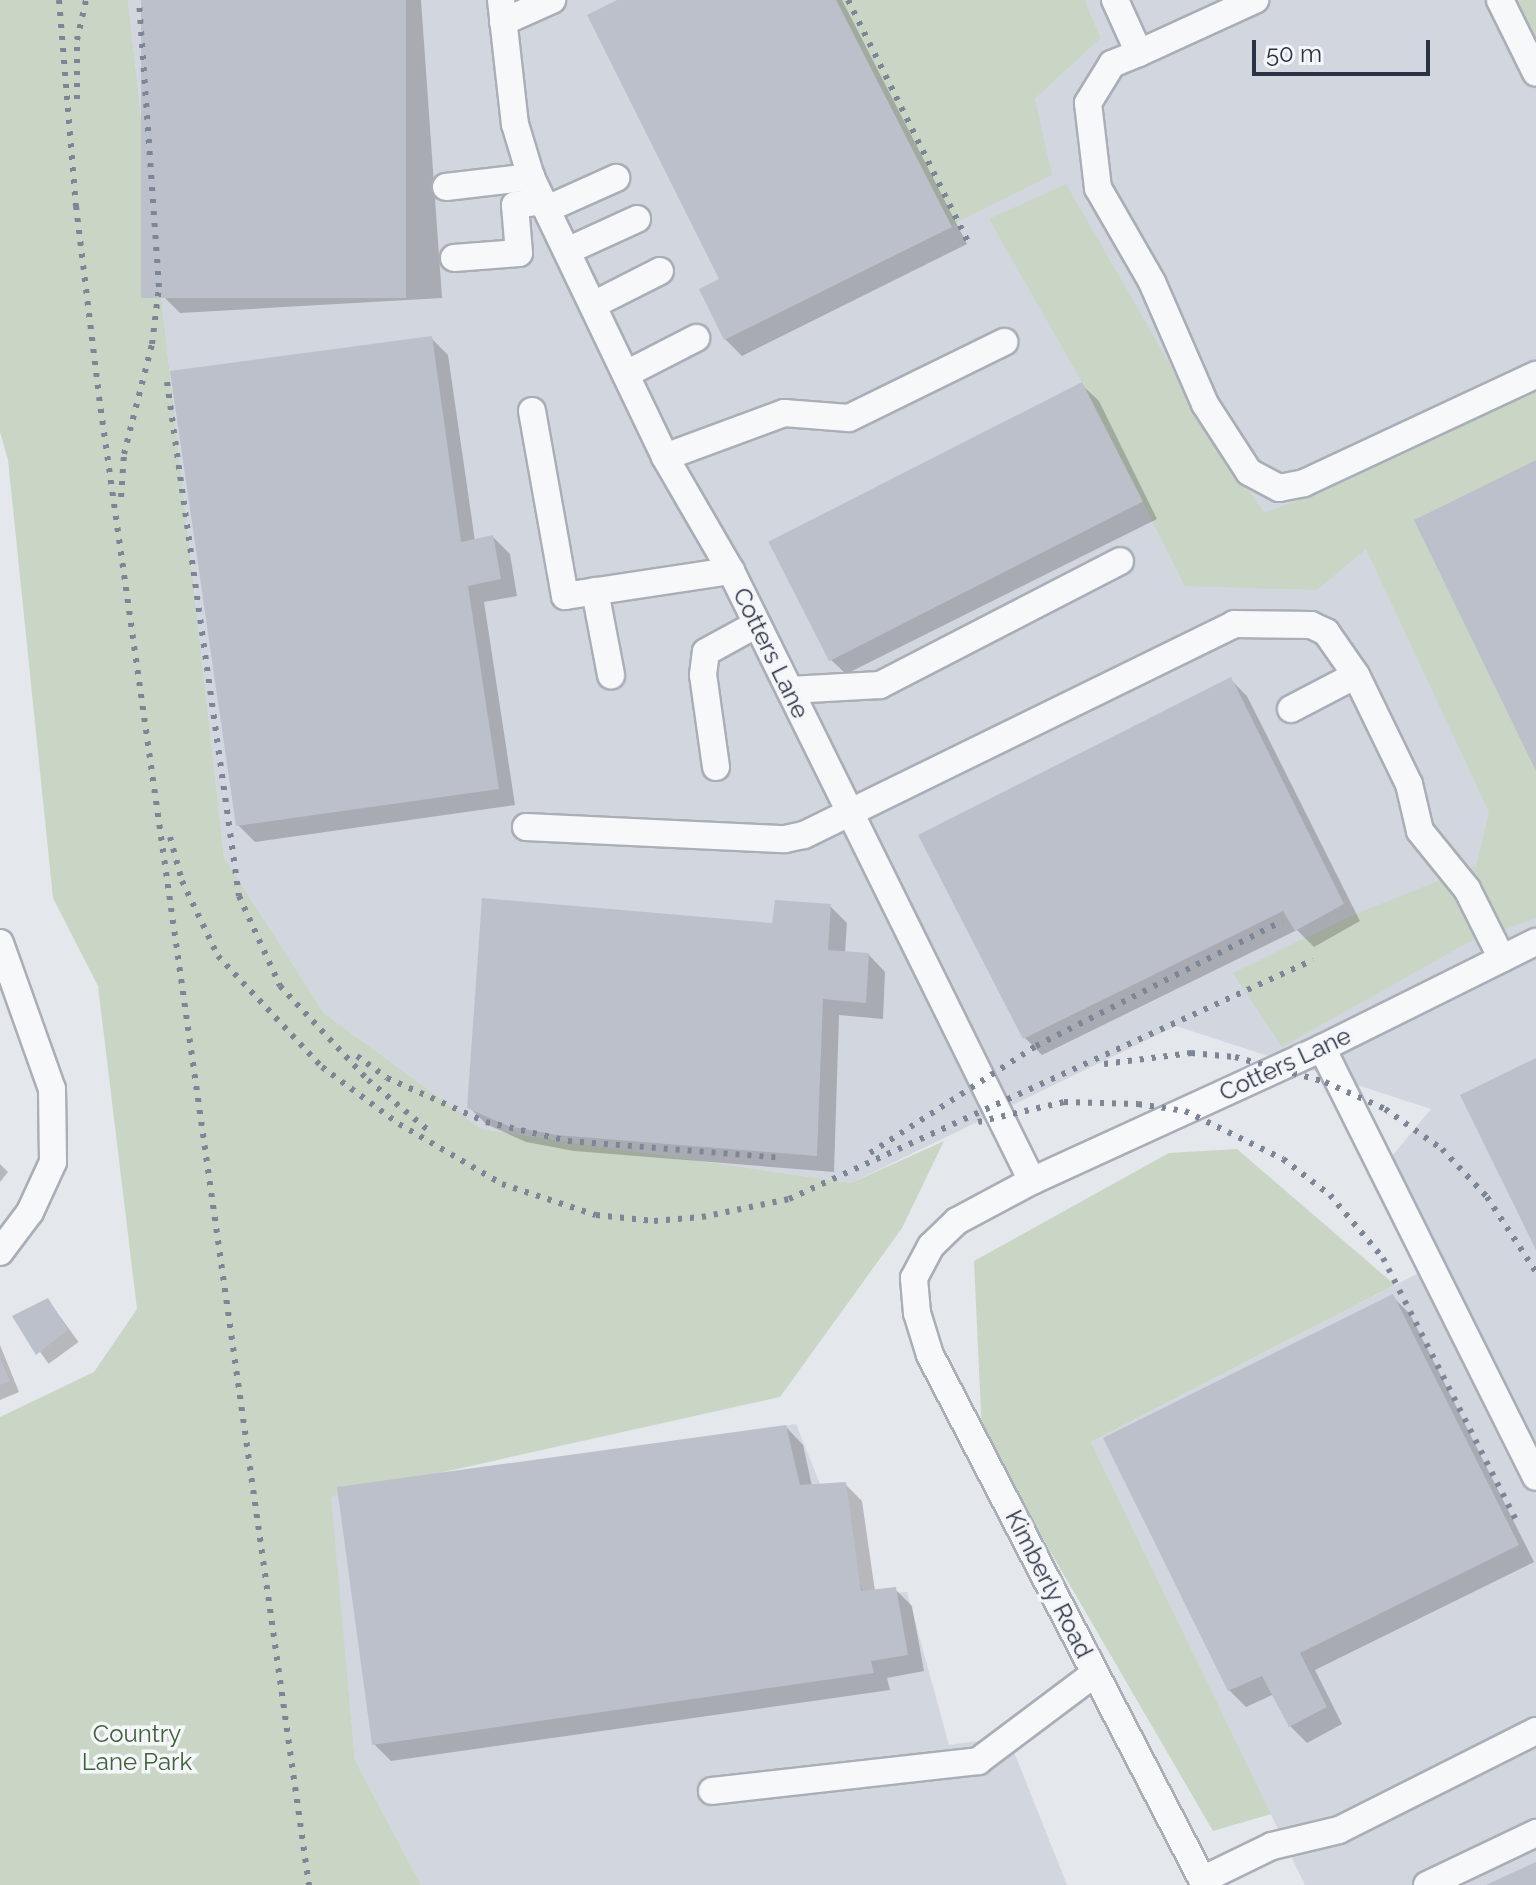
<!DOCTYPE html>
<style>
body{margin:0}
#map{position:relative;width:1536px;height:1885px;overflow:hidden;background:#e4e7ec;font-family:Raleway,sans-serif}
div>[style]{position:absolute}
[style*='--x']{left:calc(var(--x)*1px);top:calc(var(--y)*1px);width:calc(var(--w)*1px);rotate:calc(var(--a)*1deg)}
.built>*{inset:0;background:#d2d6de}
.green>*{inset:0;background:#c9d6c5}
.shadow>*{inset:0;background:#0003;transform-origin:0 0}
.building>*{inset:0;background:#bbc0ca;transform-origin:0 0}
.roads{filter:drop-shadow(2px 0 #a9aeb7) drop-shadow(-2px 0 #a9aeb7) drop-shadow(0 2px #a9aeb7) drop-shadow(0 -2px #a9aeb7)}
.minor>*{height:26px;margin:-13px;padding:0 13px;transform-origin:13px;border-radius:13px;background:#f7f8fa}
.rail>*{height:6px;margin-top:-3px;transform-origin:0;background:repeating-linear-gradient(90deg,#7d8696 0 4px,transparent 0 12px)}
span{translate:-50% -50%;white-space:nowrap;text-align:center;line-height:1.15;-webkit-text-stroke:7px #f4f6f9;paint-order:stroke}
.street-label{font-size:24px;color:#2b3445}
.park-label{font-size:24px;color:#3f6138}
.scale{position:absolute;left:1252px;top:40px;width:178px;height:36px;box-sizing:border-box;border:4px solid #2b3445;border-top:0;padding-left:10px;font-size:24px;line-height:28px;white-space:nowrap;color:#2b3445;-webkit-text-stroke:6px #f4f6f9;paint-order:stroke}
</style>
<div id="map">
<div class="built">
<div style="clip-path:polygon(128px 0,836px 0,1035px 99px,1101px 38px,1085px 0,1508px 0,1536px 58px,1536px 1885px,1305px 1885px,1091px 1442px,1438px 1263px,1388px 1161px,1431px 1109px,1176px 1026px,851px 1183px,482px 1129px,324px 1013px,224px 857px)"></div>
<div style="clip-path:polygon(796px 1424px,865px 1596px,907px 1592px,949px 1745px,1008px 1737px,1067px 1885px,421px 1885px,355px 1760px,330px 1496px)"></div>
</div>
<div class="green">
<div style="clip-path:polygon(0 0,128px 0,224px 857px,324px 1013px,482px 1129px,851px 1183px,944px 1141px,902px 1228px,780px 1397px,331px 1497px,355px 1760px,421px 1885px,0 1885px,0 1417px,94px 1372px,137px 1309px,98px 986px,53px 898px,8px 460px,0 432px)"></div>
<div style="clip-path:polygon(836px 0,1085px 0,1101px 38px,1035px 99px,1052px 175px,951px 225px)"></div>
<div style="clip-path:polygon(1508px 0,1536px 0,1536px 58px)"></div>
<div style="clip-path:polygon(1066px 184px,1221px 453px,1265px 513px,1347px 481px,1536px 384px,1536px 918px,1469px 942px,1282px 1047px,1233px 973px,1353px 915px,1476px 866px,1489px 812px,1366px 549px,1317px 590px,1185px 586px,1082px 382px,989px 219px)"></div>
<div style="clip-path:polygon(1237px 1149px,1395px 1285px,1091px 1442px,1271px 1814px,1213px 1831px,982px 1434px,974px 1261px,1169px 1153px)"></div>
</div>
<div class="shadow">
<div style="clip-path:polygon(143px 0,421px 0,442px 298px,180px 313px,163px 296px)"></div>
<div style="clip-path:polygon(621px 0,842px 0,967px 244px,742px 356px,725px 339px,722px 280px)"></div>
<div style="clip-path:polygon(431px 338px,448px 355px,475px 541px,493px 537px,510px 554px,517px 596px,484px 602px,515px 805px,255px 842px,238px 825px)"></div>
<div style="clip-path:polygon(1082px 385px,1099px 401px,1157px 519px,846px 674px,829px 658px)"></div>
<div style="clip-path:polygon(1230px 679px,1247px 696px,1360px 921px,1314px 947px,1297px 930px,1042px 1055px,1025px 1038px)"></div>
<div style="clip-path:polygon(830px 906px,847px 923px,845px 953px,868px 954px,885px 972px,883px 1019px,839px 1015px,834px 1172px,574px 1151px,526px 1142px,486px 1124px,469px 1107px,774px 925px)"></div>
<div style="clip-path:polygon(0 1164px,8px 1172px,0 1182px)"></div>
<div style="clip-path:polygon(1393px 1297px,1410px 1314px,1534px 1562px,1315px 1670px,1342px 1724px,1307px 1743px,1290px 1726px,1274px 1694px,1246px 1707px,1229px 1690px)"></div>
<div style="left:48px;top:1300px;width:52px;height:37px;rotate:54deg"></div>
<div style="clip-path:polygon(0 1345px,19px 1392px,0 1400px)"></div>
<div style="clip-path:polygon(786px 1427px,803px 1445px,812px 1486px,845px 1484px,862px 1501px,875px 1591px,895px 1589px,912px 1606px,924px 1671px,887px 1678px,890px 1690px,391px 1761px,374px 1744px)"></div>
</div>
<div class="building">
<div style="left:141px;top:0;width:265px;height:298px"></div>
<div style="clip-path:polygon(617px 0,836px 0,952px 227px,724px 340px,699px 289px,719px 279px,587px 15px)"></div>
<div style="clip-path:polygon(432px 336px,461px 542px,493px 535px,501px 579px,468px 586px,499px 789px,236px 826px,170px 371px)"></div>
<div style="left:1082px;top:382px;width:134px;height:352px;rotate:63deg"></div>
<div style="clip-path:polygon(1536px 460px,1536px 771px,1414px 520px)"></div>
<div style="clip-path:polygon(1231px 677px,1344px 904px,1295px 931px,1283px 911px,1023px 1039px,918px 835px)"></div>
<div style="clip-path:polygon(482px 898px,772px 923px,775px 900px,831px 904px,828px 950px,869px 953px,866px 1003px,823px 999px,817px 1156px,556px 1135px,508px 1126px,467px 1108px)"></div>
<div style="clip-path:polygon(1536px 1058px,1536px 1250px,1460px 1095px)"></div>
<div style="clip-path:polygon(1393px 1294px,1519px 1545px,1300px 1653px,1327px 1707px,1289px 1727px,1262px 1676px,1228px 1691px,1103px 1438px)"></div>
<div style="clip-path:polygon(48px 1298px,68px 1330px,36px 1355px,12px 1316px)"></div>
<div style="clip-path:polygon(0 1358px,10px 1381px,0 1385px)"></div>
<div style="clip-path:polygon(786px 1425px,800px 1485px,846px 1482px,861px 1591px,896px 1587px,908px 1655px,871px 1661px,874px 1673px,372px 1745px,337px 1487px)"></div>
<div style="clip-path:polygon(1536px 1862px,1536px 1885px,1486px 1885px)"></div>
</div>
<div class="roads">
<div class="minor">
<div style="--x:501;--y:0;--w:125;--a:83.6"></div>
<div style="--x:515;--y:124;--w:55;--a:73.2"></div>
<div style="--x:531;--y:177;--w:310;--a:64.4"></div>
<div style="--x:665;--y:457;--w:132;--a:59.9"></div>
<div style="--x:731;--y:571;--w:680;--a:63.74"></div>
<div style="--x:1115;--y:0;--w:58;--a:65.6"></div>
<div style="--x:1139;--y:53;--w:128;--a:-24.6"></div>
<div style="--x:1500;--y:0;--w:81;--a:63.7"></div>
<div style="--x:503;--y:22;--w:54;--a:-24.2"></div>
<div style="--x:1139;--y:53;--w:29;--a:158"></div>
<div style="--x:1112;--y:64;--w:46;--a:121.6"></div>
<div style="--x:1088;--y:103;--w:86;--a:83.3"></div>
<div style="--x:1098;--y:188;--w:108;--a:60.1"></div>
<div style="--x:1152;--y:282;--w:133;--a:66.5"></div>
<div style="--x:1205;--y:404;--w:81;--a:57.1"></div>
<div style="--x:1249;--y:472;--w:34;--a:28"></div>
<div style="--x:1279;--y:488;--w:25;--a:-11"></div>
<div style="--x:1304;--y:483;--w:256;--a:-25"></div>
<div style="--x:446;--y:187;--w:86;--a:-6.7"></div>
<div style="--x:547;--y:209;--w:76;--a:-24.2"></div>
<div style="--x:567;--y:251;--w:77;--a:-24.6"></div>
<div style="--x:454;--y:258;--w:65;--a:-4.4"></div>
<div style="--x:519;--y:253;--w:48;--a:-94.8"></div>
<div style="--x:515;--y:205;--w:28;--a:-8"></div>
<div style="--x:593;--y:305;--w:75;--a:-26.9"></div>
<div style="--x:626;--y:374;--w:79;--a:-27.2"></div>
<div style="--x:532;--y:411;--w:188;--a:79.9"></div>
<div style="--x:565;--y:596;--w:168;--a:-8.6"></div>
<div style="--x:665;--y:457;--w:127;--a:-20.3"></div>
<div style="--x:784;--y:413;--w:65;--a:4.4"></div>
<div style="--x:849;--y:418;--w:173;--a:-26.1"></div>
<div style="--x:595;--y:591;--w:86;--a:79.2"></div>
<div style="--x:790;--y:690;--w:90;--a:-3.2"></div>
<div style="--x:880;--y:685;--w:270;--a:-27.3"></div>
<div style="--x:1291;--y:709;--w:73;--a:-27.6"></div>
<div style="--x:716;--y:767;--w:93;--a:-98"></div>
<div style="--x:703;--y:675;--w:23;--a:-83"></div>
<div style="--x:706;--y:652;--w:58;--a:-28.8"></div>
<div style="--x:526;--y:827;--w:259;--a:2.7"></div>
<div style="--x:785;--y:839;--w:19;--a:-12"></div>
<div style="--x:804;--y:835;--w:479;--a:-26.1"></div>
<div style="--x:1234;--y:624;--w:77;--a:0.7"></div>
<div style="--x:1311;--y:625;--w:17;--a:25"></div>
<div style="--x:1326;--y:632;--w:52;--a:55.1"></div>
<div style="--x:1356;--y:675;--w:121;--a:64.1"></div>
<div style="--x:1409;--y:784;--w:48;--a:76.8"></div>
<div style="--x:1420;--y:831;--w:75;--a:51"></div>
<div style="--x:1467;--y:889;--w:78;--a:63.4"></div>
<div style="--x:0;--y:943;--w:155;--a:70.4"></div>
<div style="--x:52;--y:1089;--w:73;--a:89.2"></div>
<div style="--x:53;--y:1162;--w:55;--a:114.7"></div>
<div style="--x:30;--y:1212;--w:50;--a:126.9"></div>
<div style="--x:1322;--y:1048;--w:479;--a:63.5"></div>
<div style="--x:712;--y:1791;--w:268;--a:-6.4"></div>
<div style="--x:978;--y:1761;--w:146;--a:-36.9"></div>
<div style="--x:1202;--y:1880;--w:78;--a:-25.9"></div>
<div style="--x:1272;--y:1846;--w:69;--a:-13.4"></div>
<div style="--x:1339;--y:1830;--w:220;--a:-26.7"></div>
<div style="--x:1205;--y:1885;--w:597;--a:-117.42"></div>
<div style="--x:930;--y:1355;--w:44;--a:-107.2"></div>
<div style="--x:917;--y:1313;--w:35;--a:-95"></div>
<div style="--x:914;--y:1278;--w:36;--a:-62"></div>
<div style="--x:931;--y:1246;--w:36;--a:-44"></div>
<div style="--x:957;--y:1221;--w:85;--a:-28.1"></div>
<div style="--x:1032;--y:1181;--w:319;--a:-24.6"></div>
<div style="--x:1322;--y:1048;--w:239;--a:-26.4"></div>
<div style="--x:1427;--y:1885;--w:121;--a:-25.5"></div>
</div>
</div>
<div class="rail">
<div style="--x:59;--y:0;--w:207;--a:85.3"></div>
<div style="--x:76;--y:206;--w:192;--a:83.1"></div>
<div style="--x:99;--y:397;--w:1503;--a:81.97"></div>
<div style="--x:848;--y:0;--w:270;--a:63.6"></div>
<div style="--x:77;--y:99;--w:59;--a:-90"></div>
<div style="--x:77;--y:40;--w:41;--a:-77.3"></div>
<div style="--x:167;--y:382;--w:519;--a:82.03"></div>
<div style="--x:239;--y:896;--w:99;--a:65.5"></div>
<div style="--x:280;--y:986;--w:129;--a:46.9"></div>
<div style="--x:368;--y:1080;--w:78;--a:39.8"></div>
<div style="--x:121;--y:497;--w:43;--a:-86"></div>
<div style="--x:124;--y:454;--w:114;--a:-75.7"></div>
<div style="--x:152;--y:344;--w:57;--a:-83"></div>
<div style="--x:159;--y:287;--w:288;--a:-94"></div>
<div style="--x:170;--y:837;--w:46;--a:74.7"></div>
<div style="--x:182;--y:881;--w:83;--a:64.4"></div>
<div style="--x:218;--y:956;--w:152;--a:46.9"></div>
<div style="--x:322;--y:1067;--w:96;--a:36.5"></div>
<div style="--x:399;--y:1124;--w:119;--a:30.2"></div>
<div style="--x:502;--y:1184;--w:99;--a:18.3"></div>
<div style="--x:596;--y:1215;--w:58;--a:5.9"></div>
<div style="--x:654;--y:1221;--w:48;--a:-4.8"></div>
<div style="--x:702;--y:1217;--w:89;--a:-11.7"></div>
<div style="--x:789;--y:1199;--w:576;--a:-24.52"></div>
<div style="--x:357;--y:1056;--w:37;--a:36"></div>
<div style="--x:387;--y:1078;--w:108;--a:24"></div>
<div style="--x:486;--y:1122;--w:84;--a:13"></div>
<div style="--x:568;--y:1141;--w:215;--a:4.5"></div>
<div style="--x:1104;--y:1064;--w:88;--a:-7.2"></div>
<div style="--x:1191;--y:1053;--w:44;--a:5.2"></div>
<div style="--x:1235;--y:1057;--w:93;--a:15.5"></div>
<div style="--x:1325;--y:1082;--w:66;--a:24.2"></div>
<div style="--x:1385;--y:1109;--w:70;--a:35.1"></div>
<div style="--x:1442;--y:1149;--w:66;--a:46.8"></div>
<div style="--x:1487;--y:1197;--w:90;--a:56.8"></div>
<div style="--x:978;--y:1122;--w:88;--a:-13.1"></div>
<div style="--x:1064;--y:1102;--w:74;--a:1.5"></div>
<div style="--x:1138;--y:1104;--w:48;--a:8.5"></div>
<div style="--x:1185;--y:1111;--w:109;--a:26.1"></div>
<div style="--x:1283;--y:1159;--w:59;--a:37.5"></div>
<div style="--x:1330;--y:1195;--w:82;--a:49.9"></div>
<div style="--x:1383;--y:1258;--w:292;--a:63.1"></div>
<div style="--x:870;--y:1153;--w:197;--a:-32.8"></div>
<div style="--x:1036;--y:1046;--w:276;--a:-26.9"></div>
</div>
<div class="street-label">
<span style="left:771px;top:653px;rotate:64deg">Cotters Lane</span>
<span style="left:1285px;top:1064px;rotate:-25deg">Cotters Lane</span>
<span style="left:1049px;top:1584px;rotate:63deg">Kimberly Road</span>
</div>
<div class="park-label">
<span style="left:137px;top:1748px">Country<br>Lane Park</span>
</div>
<div class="scale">50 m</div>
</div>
